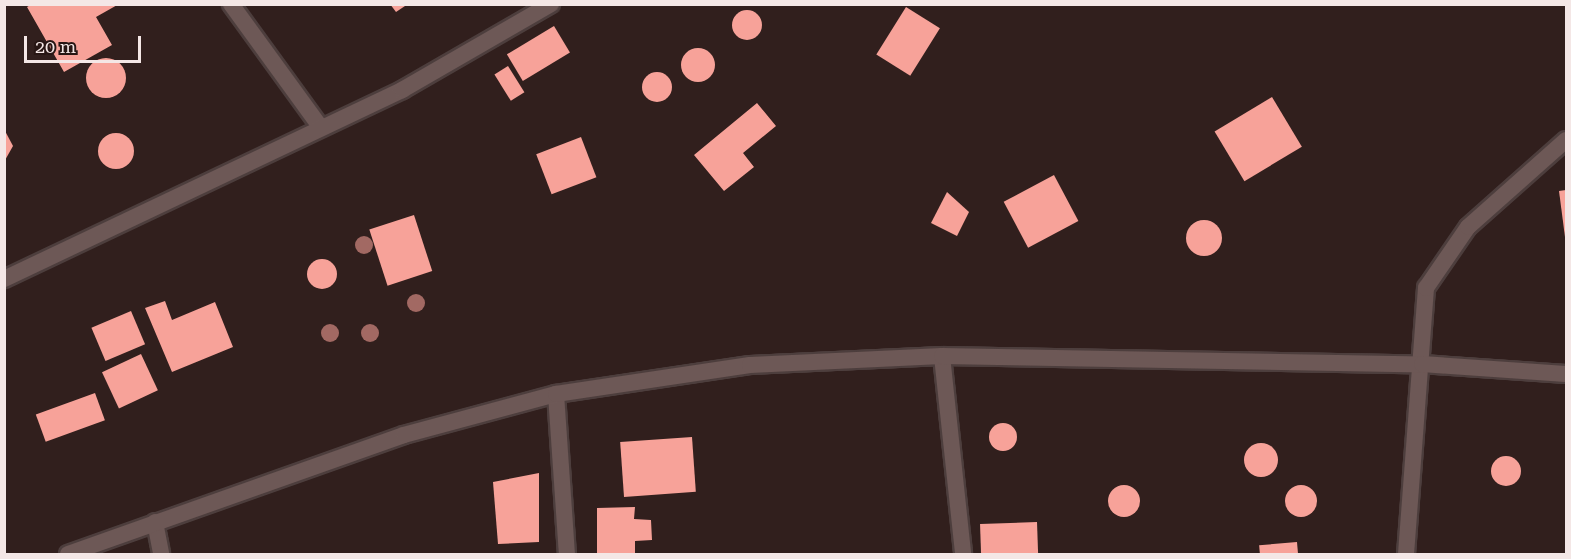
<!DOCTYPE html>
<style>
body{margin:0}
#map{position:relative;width:1571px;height:559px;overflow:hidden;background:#311f1d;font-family:"Roboto Serif",serif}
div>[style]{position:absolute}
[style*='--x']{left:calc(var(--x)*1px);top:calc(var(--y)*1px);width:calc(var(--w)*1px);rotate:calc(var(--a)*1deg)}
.building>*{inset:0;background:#f7a299;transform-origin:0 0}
.round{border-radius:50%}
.roads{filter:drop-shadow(2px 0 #4d3e3d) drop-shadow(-2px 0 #4d3e3d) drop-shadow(0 2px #4d3e3d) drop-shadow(0 -2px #4d3e3d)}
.service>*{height:16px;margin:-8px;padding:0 8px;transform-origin:8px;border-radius:8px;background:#6d5856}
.minor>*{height:16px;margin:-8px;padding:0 8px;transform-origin:8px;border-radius:8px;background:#6d5856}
.tertiary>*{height:16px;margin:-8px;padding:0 8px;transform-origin:8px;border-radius:8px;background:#6d5856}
.trees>*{width:18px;height:18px;margin:-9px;border-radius:50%;background:#a26963}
span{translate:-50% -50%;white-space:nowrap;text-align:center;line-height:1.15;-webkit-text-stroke:6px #271614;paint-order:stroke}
.frame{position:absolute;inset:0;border:6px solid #f4e7e6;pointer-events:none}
.scale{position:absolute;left:24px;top:36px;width:117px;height:27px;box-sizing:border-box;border:3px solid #f4e7e6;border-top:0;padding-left:8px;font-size:18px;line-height:21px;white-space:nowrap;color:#f4e7e6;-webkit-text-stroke:4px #271614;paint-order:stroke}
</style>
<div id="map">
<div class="building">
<div style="clip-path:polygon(32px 4px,119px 4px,96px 17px,112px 45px,64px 72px,27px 7px)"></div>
<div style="clip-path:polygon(390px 4px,408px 4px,396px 12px)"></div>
<div style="left:906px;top:7px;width:40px;height:56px;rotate:32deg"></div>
<div class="round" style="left:732px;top:10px;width:30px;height:30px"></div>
<div style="left:554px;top:26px;width:31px;height:55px;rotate:59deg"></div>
<div class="round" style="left:681px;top:48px;width:34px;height:34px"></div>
<div class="round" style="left:86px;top:58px;width:40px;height:40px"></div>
<div style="left:508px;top:66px;width:31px;height:16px;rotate:58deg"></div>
<div class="round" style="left:642px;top:72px;width:30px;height:30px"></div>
<div style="left:1272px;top:97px;width:58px;height:67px;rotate:59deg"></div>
<div style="clip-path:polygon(757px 103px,776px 126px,743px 153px,754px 167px,724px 191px,694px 155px)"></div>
<div style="clip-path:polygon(4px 129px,13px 146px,4px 162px)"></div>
<div class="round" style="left:98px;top:133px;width:36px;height:36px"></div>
<div style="left:581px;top:137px;width:43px;height:48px;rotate:69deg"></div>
<div style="left:1054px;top:175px;width:52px;height:57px;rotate:62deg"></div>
<div style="clip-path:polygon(1566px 190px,1566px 237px,1565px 237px,1559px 191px)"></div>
<div style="clip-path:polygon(947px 192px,969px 212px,957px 236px,931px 223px)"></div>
<div style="left:414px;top:215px;width:59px;height:47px;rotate:72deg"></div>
<div class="round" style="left:1186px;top:220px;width:36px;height:36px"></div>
<div class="round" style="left:307px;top:259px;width:30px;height:30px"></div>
<div style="clip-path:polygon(165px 301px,172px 320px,215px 302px,233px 347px,172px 372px,145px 308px)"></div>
<div style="left:131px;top:311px;width:36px;height:43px;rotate:67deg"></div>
<div style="left:141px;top:354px;width:40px;height:43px;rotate:65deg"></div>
<div style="left:95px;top:393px;width:29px;height:63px;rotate:70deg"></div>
<div class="round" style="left:989px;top:423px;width:28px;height:28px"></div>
<div style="left:692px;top:437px;width:55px;height:72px;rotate:86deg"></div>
<div class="round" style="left:1244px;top:443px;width:34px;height:34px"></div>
<div class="round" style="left:1491px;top:456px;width:30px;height:30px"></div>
<div style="clip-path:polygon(539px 473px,539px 542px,498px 544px,493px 482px)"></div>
<div class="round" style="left:1108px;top:485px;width:32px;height:32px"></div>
<div class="round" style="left:1285px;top:485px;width:32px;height:32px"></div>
<div style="clip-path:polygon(635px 507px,634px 519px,651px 520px,652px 540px,635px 541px,635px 554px,597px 554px,597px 508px)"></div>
<div style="left:1037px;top:522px;width:32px;height:57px;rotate:88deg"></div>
<div style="left:1297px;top:542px;width:12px;height:38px;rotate:85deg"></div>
</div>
<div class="roads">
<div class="service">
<div style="--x:155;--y:522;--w:33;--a:79"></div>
</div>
<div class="minor">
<div style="--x:231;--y:4;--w:153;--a:54"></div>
<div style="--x:4;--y:279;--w:441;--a:-25.4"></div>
<div style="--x:402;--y:90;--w:172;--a:-30"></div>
<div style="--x:942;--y:356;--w:199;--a:83.9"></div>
<div style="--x:556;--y:394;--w:160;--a:86.1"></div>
<div style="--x:1406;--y:554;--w:267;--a:-85.7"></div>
<div style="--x:1426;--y:288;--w:74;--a:-55.5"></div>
<div style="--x:1468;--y:227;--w:131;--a:-41.6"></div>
</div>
<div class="tertiary">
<div style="--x:68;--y:554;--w:356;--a:-19.5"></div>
<div style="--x:404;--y:435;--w:157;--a:-15.1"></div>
<div style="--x:556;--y:394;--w:196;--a:-8.5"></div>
<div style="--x:750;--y:365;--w:192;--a:-2.7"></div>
<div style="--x:942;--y:356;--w:480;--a:1"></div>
<div style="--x:1422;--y:364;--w:144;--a:4"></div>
</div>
</div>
<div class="trees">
<div style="left:364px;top:245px"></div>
<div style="left:416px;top:303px"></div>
<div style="left:330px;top:333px"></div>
<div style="left:370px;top:333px"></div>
</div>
<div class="frame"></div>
<div class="scale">20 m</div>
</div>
